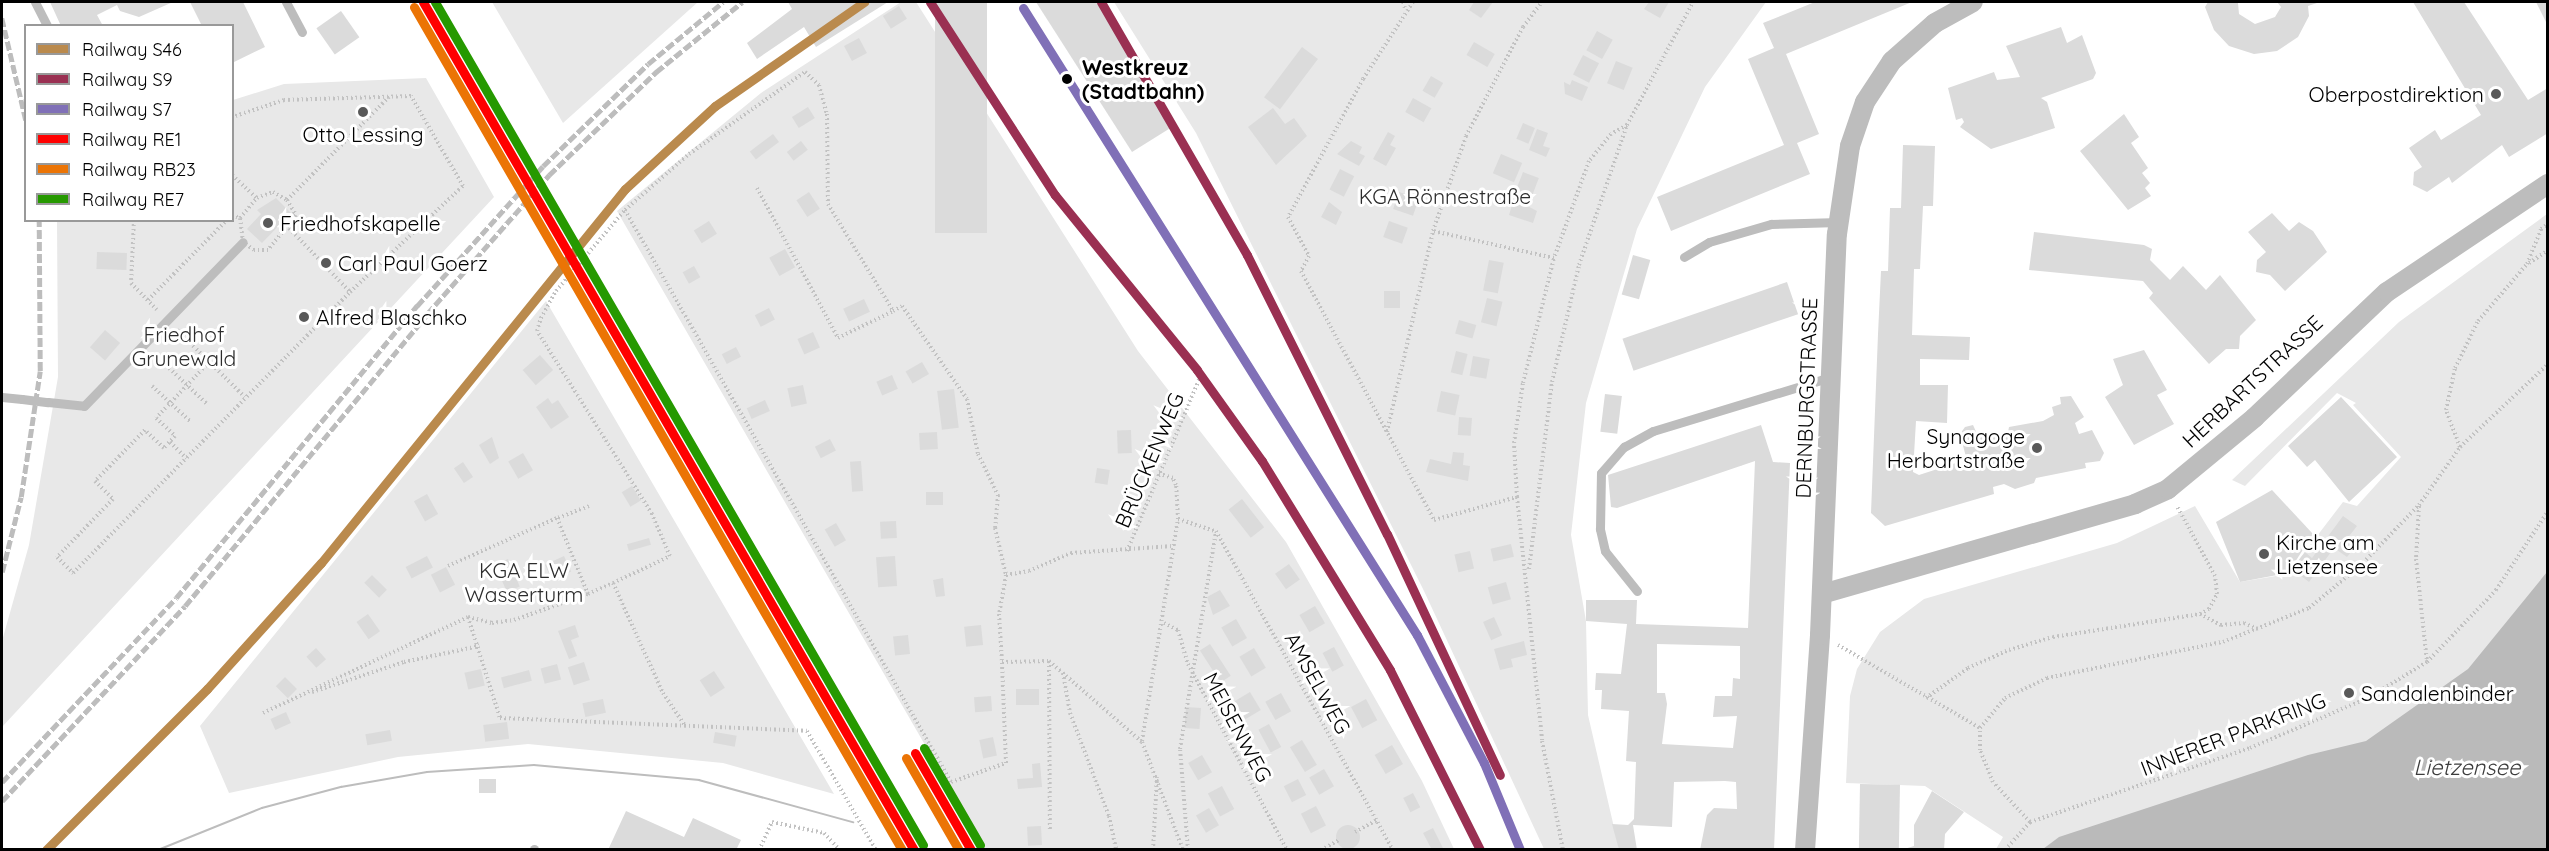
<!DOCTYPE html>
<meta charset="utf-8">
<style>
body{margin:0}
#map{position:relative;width:2549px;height:851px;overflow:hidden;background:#fff;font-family:Quicksand,sans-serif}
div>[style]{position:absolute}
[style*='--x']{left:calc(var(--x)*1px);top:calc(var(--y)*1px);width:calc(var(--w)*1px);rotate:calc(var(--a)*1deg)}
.green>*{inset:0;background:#e8e8e8}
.water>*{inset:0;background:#bababa}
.building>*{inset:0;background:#dbdbdb;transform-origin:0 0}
.round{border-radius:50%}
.path>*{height:4px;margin-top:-2px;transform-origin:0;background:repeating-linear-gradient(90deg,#c2c2c2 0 1.5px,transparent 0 4.5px)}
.service>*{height:9px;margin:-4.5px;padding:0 4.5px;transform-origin:4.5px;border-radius:4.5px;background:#bdbdbd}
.minor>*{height:20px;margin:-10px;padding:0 10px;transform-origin:10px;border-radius:10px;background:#bdbdbd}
.tram>*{height:1.5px;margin:-0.75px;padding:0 0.75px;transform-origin:0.75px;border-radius:0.75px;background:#bdbdbd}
.rail>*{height:4.5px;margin-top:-2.25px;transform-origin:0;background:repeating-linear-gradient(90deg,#bdbdbd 0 9px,transparent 0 12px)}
.service-bridge>*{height:9px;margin:-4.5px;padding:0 4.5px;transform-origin:4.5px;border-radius:4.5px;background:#bdbdbd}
.rail-1>*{height:9px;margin:-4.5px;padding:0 4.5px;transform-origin:4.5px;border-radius:4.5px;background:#ba8a4d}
.rail-2>*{height:9px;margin:-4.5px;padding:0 4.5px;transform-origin:4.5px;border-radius:4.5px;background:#9a3052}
.rail-3>*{height:9px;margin:-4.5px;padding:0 4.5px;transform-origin:4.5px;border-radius:4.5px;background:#8070b7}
.rail-4>*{height:9px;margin:-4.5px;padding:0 4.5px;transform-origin:4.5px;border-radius:4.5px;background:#f00}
.rail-5>*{height:9px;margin:-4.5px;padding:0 4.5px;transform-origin:4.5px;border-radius:4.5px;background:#eb7405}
.rail-6>*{height:9px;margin:-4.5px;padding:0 4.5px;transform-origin:4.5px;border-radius:4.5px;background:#269900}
.dots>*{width:16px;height:16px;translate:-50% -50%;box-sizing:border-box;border:3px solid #fff;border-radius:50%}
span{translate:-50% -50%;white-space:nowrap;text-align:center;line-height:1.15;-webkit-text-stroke:6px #fff;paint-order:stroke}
.stop-label{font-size:21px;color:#000;font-weight:700}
.left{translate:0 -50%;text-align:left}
.poi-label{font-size:21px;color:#000}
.right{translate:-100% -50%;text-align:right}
.park-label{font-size:21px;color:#2c2c2c}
.street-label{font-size:21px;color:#000}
.water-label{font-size:22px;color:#3d3d3d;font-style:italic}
.frame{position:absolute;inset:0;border:3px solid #000;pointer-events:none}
.legend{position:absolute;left:24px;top:24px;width:210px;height:198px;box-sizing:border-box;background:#fff;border:2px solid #999;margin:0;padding:8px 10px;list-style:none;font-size:18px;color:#000}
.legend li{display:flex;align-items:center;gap:12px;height:30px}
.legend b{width:30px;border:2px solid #999}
</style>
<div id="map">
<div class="green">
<div style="clip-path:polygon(492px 2px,698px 2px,563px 123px)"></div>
<div style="clip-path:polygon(901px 2px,916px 2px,1138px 351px,1286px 542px,1422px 781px,1454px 849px,985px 849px,617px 211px,761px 93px)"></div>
<div style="clip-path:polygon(1114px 2px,1766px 2px,1705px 87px,1637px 229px,1586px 403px,1571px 535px,1586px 621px,1588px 715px,1619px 849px,1544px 849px,1424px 591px,1196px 133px)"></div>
<div style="clip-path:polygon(426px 78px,494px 197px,2px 727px,2px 641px,29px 545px,58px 377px,57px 221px,232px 220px,233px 100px,284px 84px)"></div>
<div style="clip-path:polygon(2547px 214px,2547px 849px,1996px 849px,2003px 837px,1925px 786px,1846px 783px,1850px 696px,1857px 669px,1880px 632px,1924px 599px,2117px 543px,2195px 506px,2240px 582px,2288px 574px,2343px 502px,2357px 506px,2401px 457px,2353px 405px,2356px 403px,2337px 393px,2245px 486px,2232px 480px,2399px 322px)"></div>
<div style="clip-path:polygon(546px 301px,834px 794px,723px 763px,528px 744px,398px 757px,229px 793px,200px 726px)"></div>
</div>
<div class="water">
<div style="clip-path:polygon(2547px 572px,2547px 849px,2043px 849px,2059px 837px,2308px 755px,2366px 741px,2468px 669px)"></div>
</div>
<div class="building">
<div style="clip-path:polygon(50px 2px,173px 2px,139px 17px,120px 11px,117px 5px,97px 15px,103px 26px,61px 26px)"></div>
<div style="clip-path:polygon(190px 2px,243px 2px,265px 47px,232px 63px,232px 26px,202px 26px)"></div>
<div style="clip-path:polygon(788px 2px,888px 2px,816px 47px,804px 27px,757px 59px,747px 43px,792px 9px)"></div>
<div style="left:935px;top:2px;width:52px;height:231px"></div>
<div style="clip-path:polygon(1036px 2px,1097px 2px,1172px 127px,1132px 152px)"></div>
<div style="clip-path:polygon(1474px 2px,1493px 2px,1481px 18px,1469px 10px)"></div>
<div style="clip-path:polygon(1649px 2px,1669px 2px,1660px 18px,1644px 9px)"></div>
<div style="clip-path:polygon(1815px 2px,1912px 2px,1786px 54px,1819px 134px,1797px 143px,1810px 174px,1671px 231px,1657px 197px,1784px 145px,1748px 59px,1774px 48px,1763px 23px)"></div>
<div style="clip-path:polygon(2208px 2px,2238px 3px,2239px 14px,2255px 24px,2275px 17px,2281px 7px,2277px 2px,2320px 2px,2308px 6px,2309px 16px,2298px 37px,2277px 51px,2254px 54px,2229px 46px,2214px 30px,2205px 7px)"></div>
<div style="clip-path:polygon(2413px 2px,2464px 2px,2528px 100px,2548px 88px,2548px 133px,2509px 157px,2502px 145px,2452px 183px,2449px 177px,2427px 192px,2413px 185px,2414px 172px,2422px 167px,2409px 148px,2435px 130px,2441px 140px,2481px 115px)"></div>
<div style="clip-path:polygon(2536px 2px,2548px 2px,2548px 26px)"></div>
<div style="left:899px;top:6px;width:15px;height:19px;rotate:58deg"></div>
<div style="left:341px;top:11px;width:32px;height:30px;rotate:55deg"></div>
<div style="clip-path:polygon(2061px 27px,2067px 43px,2082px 35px,2096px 73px,2093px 79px,2041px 98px,2047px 102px,2055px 128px,1991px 149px,1960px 127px,1964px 122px,1962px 118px,1956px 120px,1948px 88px,1994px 72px,1997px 80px,2020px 77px,2006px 46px)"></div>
<div style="left:1597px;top:31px;width:18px;height:22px;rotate:29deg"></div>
<div style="left:859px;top:38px;width:17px;height:17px;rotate:62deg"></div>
<div style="left:1474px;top:42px;width:24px;height:15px;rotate:30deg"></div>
<div style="left:1302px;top:47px;width:20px;height:63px;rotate:37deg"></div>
<div style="left:1583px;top:55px;width:18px;height:22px;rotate:27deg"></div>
<div style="left:1616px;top:61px;width:18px;height:24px;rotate:22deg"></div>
<div style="left:1431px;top:76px;width:14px;height:17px;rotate:30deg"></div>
<div style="clip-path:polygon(1572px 80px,1588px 87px,1582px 101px,1565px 94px,1564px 82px,1570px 85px)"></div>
<div style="left:1413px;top:98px;width:21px;height:16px;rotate:29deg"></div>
<div style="left:808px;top:107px;width:13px;height:19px;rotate:58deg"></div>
<div style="clip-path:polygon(1273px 108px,1285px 124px,1294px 118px,1307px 136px,1276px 165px,1248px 127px)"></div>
<div style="clip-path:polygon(2124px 114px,2139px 137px,2131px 143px,2148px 168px,2142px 173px,2150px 183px,2145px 188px,2151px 196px,2128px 210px,2080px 151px)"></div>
<div style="left:1523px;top:123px;width:13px;height:17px;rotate:23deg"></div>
<div style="clip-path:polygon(1537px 129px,1548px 133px,1543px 146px,1550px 148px,1546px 157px,1529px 150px)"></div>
<div style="clip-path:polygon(1388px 132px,1395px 136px,1390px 145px,1396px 148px,1386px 166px,1373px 159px)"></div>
<div style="left:773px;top:134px;width:10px;height:29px;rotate:53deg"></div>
<div style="left:801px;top:141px;width:11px;height:18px;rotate:52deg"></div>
<div style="clip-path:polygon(1351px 141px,1362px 147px,1359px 153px,1365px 156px,1359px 166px,1337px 154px)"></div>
<div style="clip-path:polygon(1903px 145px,1935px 146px,1933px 206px,1923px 206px,1920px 269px,1914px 269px,1912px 335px,1970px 337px,1969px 360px,1920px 359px,1920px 385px,1948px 385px,1947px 423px,1916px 421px,1913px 472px,1919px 475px,1962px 461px,1966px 457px,1960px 434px,1965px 427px,1973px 425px,1978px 436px,1987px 433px,1992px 437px,2008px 432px,2009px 427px,2043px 421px,2054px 415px,2052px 407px,2061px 404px,2060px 397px,2071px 396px,2084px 417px,2075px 423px,2079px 434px,2092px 430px,2104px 453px,2100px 461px,2085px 463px,2086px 468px,2036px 478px,2034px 483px,2015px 489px,2004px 484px,1993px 487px,1994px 494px,1885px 526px,1871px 513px,1878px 334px,1881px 271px,1888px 271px,1890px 208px,1901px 208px)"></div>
<div style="left:1501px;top:154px;width:23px;height:21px;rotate:23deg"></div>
<div style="left:1340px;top:169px;width:16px;height:23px;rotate:27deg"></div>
<div style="left:1523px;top:172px;width:17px;height:22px;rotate:21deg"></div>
<div style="left:809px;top:192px;width:20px;height:15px;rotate:57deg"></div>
<div style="left:1399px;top:192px;width:21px;height:18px;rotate:19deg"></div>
<div style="clip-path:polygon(276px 198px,291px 213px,262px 243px,247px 229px,261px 214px,257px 210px)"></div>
<div style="clip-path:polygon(1514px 199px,1537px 211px,1533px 223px,1509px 215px)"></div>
<div style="clip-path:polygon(1329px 202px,1342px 212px,1336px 225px,1321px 217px)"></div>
<div style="clip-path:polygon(2272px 213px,2289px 231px,2299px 222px,2313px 231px,2327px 252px,2285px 291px,2270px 275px,2256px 272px,2257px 260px,2266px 252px,2248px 232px)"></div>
<div style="left:709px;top:221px;width:15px;height:18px;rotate:58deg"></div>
<div style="left:1389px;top:221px;width:20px;height:17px;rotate:20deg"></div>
<div style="clip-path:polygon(2034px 232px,2144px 245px,2152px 249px,2150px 260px,2170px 280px,2183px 266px,2206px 290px,2220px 275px,2256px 320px,2240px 336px,2239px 349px,2226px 349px,2209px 364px,2149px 298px,2153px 293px,2143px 281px,2029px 270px)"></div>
<div style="left:785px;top:249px;width:21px;height:18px;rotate:61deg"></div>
<div style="left:97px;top:252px;width:30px;height:17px;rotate:2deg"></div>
<div style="left:1633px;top:255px;width:18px;height:41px;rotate:16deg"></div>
<div style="left:1489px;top:260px;width:15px;height:31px;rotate:11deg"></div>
<div style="left:694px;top:266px;width:13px;height:13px;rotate:61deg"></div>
<div style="left:1787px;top:282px;width:34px;height:174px;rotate:71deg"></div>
<div style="left:1384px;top:291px;width:16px;height:17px"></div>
<div style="left:1487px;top:298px;width:16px;height:25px;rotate:14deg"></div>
<div style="left:864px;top:299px;width:14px;height:23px;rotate:65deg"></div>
<div style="left:769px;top:308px;width:13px;height:16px;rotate:63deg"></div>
<div style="left:1459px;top:320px;width:18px;height:14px;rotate:16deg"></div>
<div style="left:105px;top:330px;width:20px;height:23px;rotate:41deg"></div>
<div style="left:813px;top:332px;width:17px;height:17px;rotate:66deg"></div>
<div style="left:736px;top:347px;width:11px;height:16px;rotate:63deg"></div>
<div style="clip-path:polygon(2144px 350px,2167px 390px,2157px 395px,2174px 424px,2134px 445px,2105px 397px,2123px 385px,2113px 359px)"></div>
<div style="left:1456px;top:351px;width:12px;height:22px;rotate:14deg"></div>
<div style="left:540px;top:355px;width:20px;height:23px;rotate:49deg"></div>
<div style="left:1473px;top:356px;width:17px;height:20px;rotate:10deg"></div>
<div style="left:922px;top:362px;width:14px;height:19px;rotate:60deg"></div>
<div style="left:892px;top:375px;width:15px;height:17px;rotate:67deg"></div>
<div style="left:803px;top:385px;width:19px;height:16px;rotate:78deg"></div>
<div style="left:954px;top:389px;width:39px;height:17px;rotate:83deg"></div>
<div style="left:1441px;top:391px;width:19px;height:21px;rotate:12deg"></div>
<div style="left:1605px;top:394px;width:17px;height:38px;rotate:7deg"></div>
<div style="clip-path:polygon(2341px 397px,2397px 457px,2349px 502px,2315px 460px,2307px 467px,2288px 446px)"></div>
<div style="clip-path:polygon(548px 398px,552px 404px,558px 400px,569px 417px,551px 429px,536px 407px)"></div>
<div style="left:765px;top:400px;width:12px;height:20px;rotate:66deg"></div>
<div style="left:1459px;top:417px;width:13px;height:18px;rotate:4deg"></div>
<div style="clip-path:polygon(evenodd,1761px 425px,1773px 462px,1790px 463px,1774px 850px,1700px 850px,1707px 815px,1714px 808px,1737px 809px,1736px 782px,1725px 781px,1674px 782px,1672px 827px,1633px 825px,1637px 850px,1619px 850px,1612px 824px,1628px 825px,1634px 819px,1636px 762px,1626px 761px,1629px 711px,1601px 709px,1602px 690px,1595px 690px,1596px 673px,1621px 674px,1627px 624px,1586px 621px,1586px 600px,1637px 600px,1636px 624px,1748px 628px,1755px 461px,1617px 508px,1611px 507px,1608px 475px,1761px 425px,1657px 644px,1740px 646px,1740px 679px,1733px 678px,1732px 696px,1715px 696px,1713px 717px,1737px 716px,1733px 748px,1662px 744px,1667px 704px,1665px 693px,1657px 693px,1657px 644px)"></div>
<div style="left:1131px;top:430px;width:23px;height:14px;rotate:88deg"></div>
<div style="left:937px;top:432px;width:17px;height:18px;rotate:87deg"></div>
<div style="clip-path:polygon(492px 437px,499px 458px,490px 464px,479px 445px)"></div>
<div style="left:830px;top:439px;width:13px;height:17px;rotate:63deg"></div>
<div style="clip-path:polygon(1453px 452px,1464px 453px,1463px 465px,1470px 466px,1468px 481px,1426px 472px,1430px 459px,1451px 464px)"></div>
<div style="left:523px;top:453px;width:20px;height:17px;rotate:60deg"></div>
<div style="left:861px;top:461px;width:30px;height:11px;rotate:86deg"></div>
<div style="left:463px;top:462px;width:18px;height:11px;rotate:56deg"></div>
<div style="left:1097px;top:468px;width:13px;height:15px;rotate:9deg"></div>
<div style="left:632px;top:486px;width:17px;height:12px;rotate:59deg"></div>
<div style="clip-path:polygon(2272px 490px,2313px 534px,2288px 573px,2240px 582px,2216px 522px)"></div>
<div style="left:926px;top:492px;width:17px;height:13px"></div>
<div style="left:427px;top:494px;width:23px;height:15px;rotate:61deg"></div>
<div style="left:1242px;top:499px;width:36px;height:17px;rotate:52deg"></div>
<div style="clip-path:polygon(2343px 516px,2357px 526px,2346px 540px,2355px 547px,2347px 557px,2334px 548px,2309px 582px,2292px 569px,2305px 552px,2312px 558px)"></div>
<div style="left:896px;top:521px;width:17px;height:16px;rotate:87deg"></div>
<div style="left:836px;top:523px;width:20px;height:13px;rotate:60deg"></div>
<div style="left:649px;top:538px;width:7px;height:23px;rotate:74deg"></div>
<div style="left:1511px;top:544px;width:13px;height:21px;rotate:77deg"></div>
<div style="left:1470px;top:551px;width:18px;height:16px;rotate:77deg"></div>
<div style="left:427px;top:556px;width:13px;height:24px;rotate:63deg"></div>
<div style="left:564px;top:556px;width:17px;height:21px;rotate:65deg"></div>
<div style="left:895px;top:556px;width:30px;height:19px;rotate:86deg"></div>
<div style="left:508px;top:559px;width:30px;height:14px;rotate:67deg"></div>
<div style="left:1289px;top:564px;width:19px;height:17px;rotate:55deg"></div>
<div style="left:446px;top:567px;width:20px;height:17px;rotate:63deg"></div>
<div style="left:372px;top:575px;width:21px;height:11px;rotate:45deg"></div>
<div style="clip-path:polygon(943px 578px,945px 596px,936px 597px,933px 580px)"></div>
<div style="left:1506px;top:582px;width:18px;height:19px;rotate:74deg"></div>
<div style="clip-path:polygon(1220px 590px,1230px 606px,1213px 615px,1207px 597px)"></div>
<div style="left:1315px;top:606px;width:20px;height:18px;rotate:60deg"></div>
<div style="left:368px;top:614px;width:21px;height:14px;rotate:55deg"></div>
<div style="left:1494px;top:617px;width:20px;height:12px;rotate:66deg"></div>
<div style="left:1236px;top:619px;width:22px;height:17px;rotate:60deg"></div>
<div style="clip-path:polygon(575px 625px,579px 637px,571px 640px,577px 656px,569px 659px,558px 631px)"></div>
<div style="left:981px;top:625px;width:20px;height:17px;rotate:84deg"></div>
<div style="left:908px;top:635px;width:19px;height:15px;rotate:84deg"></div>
<div style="clip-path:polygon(1524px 641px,1527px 655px,1511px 659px,1513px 667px,1500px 670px,1494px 649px)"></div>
<div style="left:1210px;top:644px;width:38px;height:12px;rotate:57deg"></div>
<div style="left:1334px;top:647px;width:21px;height:13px;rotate:62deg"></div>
<div style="left:316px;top:648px;width:15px;height:13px;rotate:48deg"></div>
<div style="left:1254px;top:648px;width:23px;height:17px;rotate:59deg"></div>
<div style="left:584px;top:662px;width:19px;height:17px;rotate:72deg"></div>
<div style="left:557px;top:664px;width:16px;height:17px;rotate:75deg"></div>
<div style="left:481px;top:669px;width:17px;height:17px;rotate:77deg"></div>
<div style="left:529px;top:670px;width:11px;height:29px;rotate:75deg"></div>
<div style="left:714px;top:671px;width:20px;height:17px;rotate:57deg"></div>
<div style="left:285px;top:677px;width:17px;height:13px;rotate:45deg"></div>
<div style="left:1016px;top:689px;width:23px;height:16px"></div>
<div style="left:1250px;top:692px;width:21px;height:18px;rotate:59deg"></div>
<div style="left:1281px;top:693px;width:21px;height:18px;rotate:61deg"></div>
<div style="left:991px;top:696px;width:15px;height:17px;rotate:86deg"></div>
<div style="left:603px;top:699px;width:14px;height:21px;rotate:78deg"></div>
<div style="left:1366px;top:699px;width:24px;height:17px;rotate:62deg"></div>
<div style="left:1186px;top:707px;width:15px;height:21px;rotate:4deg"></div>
<div style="left:286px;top:712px;width:12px;height:17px;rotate:66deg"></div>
<div style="left:507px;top:722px;width:17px;height:24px;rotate:83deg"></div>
<div style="left:1269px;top:724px;width:26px;height:12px;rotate:62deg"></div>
<div style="left:390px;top:730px;width:11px;height:25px;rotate:80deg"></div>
<div style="left:715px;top:732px;width:22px;height:11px;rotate:10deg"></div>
<div style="left:993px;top:737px;width:19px;height:14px;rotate:78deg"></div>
<div style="left:1302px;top:740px;width:29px;height:14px;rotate:59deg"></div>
<div style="left:1392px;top:745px;width:22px;height:20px;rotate:60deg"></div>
<div style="left:1202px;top:755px;width:20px;height:16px;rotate:60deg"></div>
<div style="clip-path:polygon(1040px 763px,1042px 787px,1018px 789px,1017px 779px,1033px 778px,1032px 764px)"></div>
<div style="left:1324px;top:769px;width:20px;height:17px;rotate:60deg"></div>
<div style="left:479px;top:779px;width:17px;height:14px"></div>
<div style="left:1298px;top:779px;width:18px;height:16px;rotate:63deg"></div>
<div style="left:1860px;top:784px;width:40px;height:66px;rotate:1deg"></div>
<div style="left:1222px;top:786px;width:26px;height:16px;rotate:62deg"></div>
<div style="clip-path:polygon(1932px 791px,1964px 812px,1945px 834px,1944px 850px,1901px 850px,1914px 846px,1914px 825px)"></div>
<div style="left:1413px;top:793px;width:16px;height:11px;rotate:63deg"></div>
<div style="left:1316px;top:806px;width:22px;height:17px;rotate:63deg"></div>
<div style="left:1209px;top:808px;width:20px;height:15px;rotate:60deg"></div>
<div style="clip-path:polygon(626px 811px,684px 837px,693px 818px,741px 840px,736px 850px,608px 850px)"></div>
<div class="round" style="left:1336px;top:825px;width:24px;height:24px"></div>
<div style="left:1041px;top:826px;width:19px;height:14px;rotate:87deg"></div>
<div style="clip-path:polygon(1433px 828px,1444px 850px,1432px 850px,1423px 833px)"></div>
</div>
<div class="path">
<div style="--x:1403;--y:2;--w:9;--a:72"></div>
<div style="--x:1413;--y:2;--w:92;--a:123"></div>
<div style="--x:1363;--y:79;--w:157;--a:118.5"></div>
<div style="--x:1288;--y:217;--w:44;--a:61.7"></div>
<div style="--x:1309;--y:256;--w:17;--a:118"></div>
<div style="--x:1301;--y:271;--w:282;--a:61.9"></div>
<div style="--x:1434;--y:520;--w:86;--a:-15.5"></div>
<div style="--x:1517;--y:497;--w:245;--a:84.1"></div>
<div style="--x:1542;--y:741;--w:111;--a:79.1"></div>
<div style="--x:1627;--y:125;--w:140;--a:-61.8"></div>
<div style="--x:232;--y:175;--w:34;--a:43"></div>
<div style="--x:757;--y:188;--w:170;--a:61.6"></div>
<div style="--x:838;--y:338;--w:61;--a:-26.1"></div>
<div style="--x:273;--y:192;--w:16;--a:30"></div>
<div style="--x:287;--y:200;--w:17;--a:59"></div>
<div style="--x:296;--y:215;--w:45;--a:128.7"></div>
<div style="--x:268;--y:250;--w:14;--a:180"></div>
<div style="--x:254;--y:250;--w:14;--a:-144"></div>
<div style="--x:243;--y:242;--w:24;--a:-97"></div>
<div style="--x:240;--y:218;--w:26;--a:-50"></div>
<div style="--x:257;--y:198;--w:17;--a:-21"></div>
<div style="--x:287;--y:200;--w:145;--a:-45.3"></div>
<div style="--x:625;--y:210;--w:658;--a:60.32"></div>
<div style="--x:951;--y:782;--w:58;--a:-19.1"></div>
<div style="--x:1006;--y:763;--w:101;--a:-92.3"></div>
<div style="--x:1002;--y:662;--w:47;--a:-1.2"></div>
<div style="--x:1049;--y:661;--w:123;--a:41.1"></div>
<div style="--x:1142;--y:742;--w:116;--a:69.2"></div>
<div style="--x:232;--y:215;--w:9;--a:21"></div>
<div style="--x:134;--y:220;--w:63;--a:92.7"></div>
<div style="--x:131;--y:283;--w:37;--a:46"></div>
<div style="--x:289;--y:228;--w:88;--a:46.4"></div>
<div style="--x:2529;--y:263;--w:23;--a:-34"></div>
<div style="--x:148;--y:300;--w:112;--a:-45.4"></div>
<div style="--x:177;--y:330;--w:95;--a:44.6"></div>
<div style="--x:209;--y:362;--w:77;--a:133.4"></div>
<div style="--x:156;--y:418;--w:26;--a:43"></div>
<div style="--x:175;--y:436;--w:16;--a:133"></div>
<div style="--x:164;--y:448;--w:26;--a:-137"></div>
<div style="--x:145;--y:430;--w:71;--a:134.4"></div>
<div style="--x:95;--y:481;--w:25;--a:45"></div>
<div style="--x:113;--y:499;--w:81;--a:134"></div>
<div style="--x:57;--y:557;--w:23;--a:45"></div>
<div style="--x:73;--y:573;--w:395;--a:-45.4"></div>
<div style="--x:350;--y:292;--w:155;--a:-43.2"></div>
<div style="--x:463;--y:186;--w:104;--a:-120"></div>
<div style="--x:411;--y:96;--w:127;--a:178.2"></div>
<div style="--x:284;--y:100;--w:55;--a:161.9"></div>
<div style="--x:169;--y:368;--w:52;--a:43.5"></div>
<div style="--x:152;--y:386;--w:53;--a:42.7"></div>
<div style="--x:1387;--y:432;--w:206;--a:-77.1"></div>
<div style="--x:170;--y:442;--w:23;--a:45"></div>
<div style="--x:2460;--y:447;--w:40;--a:-111"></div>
<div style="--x:2446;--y:410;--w:43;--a:-77.9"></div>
<div style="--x:2455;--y:368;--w:52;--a:-63.9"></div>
<div style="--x:2478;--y:321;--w:75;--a:-49.3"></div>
<div style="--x:2527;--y:264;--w:38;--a:-68"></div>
<div style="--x:2541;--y:229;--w:9;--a:-36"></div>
<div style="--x:1517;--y:497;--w:54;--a:-93.2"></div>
<div style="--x:1514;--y:443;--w:61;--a:-81.5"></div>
<div style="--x:1523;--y:383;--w:129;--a:-76.1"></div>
<div style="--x:589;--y:506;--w:34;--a:159"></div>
<div style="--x:557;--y:518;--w:82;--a:67.8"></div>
<div style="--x:588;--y:594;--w:27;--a:-24"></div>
<div style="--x:613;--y:583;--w:121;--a:65.6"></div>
<div style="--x:663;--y:693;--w:40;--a:56"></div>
<div style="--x:2419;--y:506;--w:53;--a:93.2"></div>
<div style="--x:2416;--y:559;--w:104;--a:83.9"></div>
<div style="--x:1178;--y:519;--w:40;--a:18"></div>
<div style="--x:1216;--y:531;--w:365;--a:61"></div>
<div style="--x:1127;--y:551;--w:186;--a:-67.2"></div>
<div style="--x:448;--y:566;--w:119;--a:-23.8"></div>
<div style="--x:1529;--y:569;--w:188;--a:-83"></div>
<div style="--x:1552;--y:382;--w:120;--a:-77"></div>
<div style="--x:1579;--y:265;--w:148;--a:-71.1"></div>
<div style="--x:1627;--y:125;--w:18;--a:151"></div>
<div style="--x:1611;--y:134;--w:35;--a:129"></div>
<div style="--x:1589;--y:161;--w:103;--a:109.8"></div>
<div style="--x:1554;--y:258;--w:124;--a:-167.4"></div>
<div style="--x:1433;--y:231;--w:101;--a:-70.8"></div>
<div style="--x:1466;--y:136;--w:123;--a:-62.4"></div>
<div style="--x:1523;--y:27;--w:31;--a:-53"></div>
<div style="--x:1006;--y:575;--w:23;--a:-10"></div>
<div style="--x:1029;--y:571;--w:46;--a:-23.2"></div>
<div style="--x:1071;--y:553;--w:102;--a:-3.9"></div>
<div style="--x:613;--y:583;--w:63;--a:-25.3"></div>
<div style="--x:670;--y:556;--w:46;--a:-113.2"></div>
<div style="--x:652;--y:514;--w:216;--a:-122.1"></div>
<div style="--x:537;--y:331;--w:14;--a:-73"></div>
<div style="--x:541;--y:318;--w:31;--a:-61"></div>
<div style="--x:556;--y:291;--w:106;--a:-49.6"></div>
<div style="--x:625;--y:210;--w:85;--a:-41.2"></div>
<div style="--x:689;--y:154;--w:142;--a:-35.3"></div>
<div style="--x:805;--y:72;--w:19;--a:43"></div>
<div style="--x:819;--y:85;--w:30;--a:75"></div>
<div style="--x:827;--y:114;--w:90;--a:89.4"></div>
<div style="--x:828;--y:204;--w:125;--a:58.7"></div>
<div style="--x:893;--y:311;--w:10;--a:-29"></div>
<div style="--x:902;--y:306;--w:113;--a:55"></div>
<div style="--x:967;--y:399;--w:56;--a:78.7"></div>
<div style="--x:978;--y:454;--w:46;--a:64"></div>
<div style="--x:998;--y:495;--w:33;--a:95"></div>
<div style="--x:995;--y:528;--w:48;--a:76.8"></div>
<div style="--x:1006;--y:575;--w:40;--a:100"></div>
<div style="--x:999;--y:614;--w:48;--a:86.4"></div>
<div style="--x:2200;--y:614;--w:24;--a:28"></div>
<div style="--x:2221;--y:625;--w:23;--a:-5"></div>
<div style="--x:2244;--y:623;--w:15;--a:23"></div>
<div style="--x:468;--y:617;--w:106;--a:72.4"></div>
<div style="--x:500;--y:718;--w:307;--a:2.4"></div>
<div style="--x:807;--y:731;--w:138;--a:59.9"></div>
<div style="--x:1164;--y:623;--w:16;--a:27"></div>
<div style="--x:1178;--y:630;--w:35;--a:74"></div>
<div style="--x:1188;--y:664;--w:211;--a:62"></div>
<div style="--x:1838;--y:645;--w:164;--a:30.3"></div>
<div style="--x:1049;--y:661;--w:168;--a:89.7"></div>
<div style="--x:1063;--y:673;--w:41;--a:80.1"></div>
<div style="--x:1070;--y:713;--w:110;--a:69.3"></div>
<div style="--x:1109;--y:816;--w:35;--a:78"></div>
<div style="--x:312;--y:692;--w:97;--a:-18.1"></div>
<div style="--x:404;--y:662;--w:77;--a:-12"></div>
<div style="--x:1926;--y:698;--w:52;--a:-35.5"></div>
<div style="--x:1968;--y:668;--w:45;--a:-23.7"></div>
<div style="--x:2009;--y:650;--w:46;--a:-16.5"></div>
<div style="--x:2053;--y:637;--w:149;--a:-8.9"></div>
<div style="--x:2200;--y:614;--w:10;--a:-29"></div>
<div style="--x:2209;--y:609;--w:17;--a:-62"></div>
<div style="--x:2217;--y:594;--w:18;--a:-96"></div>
<div style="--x:2215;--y:576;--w:80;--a:-118.5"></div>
<div style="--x:263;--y:713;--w:226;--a:-25.1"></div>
<div style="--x:468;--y:617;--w:25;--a:14"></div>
<div style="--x:492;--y:623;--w:22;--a:-8"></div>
<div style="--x:514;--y:620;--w:78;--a:-19.4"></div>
<div style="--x:1142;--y:741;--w:225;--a:-80.8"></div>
<div style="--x:1178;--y:519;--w:34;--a:-93"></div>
<div style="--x:1176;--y:485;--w:8;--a:-113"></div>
<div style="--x:1173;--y:478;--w:16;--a:-162"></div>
<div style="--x:2030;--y:822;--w:54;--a:-132.8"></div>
<div style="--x:1993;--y:782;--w:35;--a:-112"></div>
<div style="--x:1980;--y:750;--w:22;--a:-90"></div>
<div style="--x:1980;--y:728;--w:39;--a:-50"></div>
<div style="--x:2005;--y:698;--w:47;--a:-25.5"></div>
<div style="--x:2047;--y:678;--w:180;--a:-11.6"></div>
<div style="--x:2223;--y:642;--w:92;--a:-21.6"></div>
<div style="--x:2309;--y:608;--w:66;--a:-39.5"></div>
<div style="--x:2360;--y:566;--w:85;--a:-46"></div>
<div style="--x:2419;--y:505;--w:71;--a:-54.7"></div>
<div style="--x:2460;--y:447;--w:121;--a:-43.3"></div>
<div style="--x:1355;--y:832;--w:25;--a:-29"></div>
<div style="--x:759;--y:850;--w:31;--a:-65"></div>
<div style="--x:772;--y:822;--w:53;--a:11.9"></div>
<div style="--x:824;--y:833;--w:23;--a:47"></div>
<div style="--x:1153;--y:850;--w:73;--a:-86.9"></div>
<div style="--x:1188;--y:850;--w:101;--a:-94.5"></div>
<div style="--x:1180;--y:749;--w:220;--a:-80.6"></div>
<div style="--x:1321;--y:850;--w:21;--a:-29"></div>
<div style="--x:2005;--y:850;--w:38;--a:-48"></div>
<div style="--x:2030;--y:822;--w:232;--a:-18.6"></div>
<div style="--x:2250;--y:748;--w:128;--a:-23"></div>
<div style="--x:2368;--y:698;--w:69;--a:-31.4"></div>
<div style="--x:2427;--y:662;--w:100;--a:-46.2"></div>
<div style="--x:2496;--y:590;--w:95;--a:-56.6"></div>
</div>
<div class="service">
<div style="--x:35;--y:2;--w:27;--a:63"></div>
<div style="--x:286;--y:2;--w:34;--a:62"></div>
<div style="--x:1684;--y:257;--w:29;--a:-31"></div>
<div style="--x:1709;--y:242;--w:65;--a:-16.2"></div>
<div style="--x:1771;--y:224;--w:68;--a:-1.7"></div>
<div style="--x:2;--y:397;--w:20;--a:6"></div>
<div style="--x:48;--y:402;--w:36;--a:6"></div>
<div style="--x:84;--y:406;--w:228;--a:-45.9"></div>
<div style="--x:1637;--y:591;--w:51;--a:-128.7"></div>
<div style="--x:1605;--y:551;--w:23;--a:-103"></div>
<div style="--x:1600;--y:529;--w:56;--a:-89"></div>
<div style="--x:1601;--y:473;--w:35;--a:-49"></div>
<div style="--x:1624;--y:447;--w:33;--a:-29"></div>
<div style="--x:1653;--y:431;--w:186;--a:-16.9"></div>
<div style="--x:534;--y:850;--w:1;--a:-90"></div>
</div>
<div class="minor">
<div style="--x:1822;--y:594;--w:326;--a:-16"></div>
<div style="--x:2135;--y:504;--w:36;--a:-24"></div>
<div style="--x:2168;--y:489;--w:112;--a:-39.5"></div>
<div style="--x:2254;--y:418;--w:183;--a:-43.5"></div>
<div style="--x:2387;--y:292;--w:194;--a:-33.9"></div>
<div style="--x:1805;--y:850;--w:216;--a:-86"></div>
<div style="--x:1820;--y:635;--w:401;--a:-87.6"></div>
<div style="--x:1837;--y:234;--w:89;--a:-81.6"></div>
<div style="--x:1850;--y:146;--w:46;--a:-71.2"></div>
<div style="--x:1865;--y:102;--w:49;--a:-56.6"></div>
<div style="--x:1892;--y:61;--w:57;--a:-41.5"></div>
<div style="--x:1935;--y:23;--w:43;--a:-28.9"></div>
</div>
<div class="tram">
<div style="--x:158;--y:850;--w:112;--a:-22"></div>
<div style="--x:262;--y:808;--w:82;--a:-14.9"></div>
<div style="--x:341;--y:787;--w:87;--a:-9.9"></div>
<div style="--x:427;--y:772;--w:107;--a:-3.7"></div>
<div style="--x:534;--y:765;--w:166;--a:5.2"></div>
<div style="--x:699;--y:780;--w:160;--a:15.3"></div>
</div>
<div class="rail">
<div style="--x:2;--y:18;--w:105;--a:76.8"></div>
<div style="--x:2;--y:572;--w:77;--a:-75.8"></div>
<div style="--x:21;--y:497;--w:127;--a:-81.4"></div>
<div style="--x:40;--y:371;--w:151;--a:-90.4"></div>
<div style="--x:2;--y:782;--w:253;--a:-46.6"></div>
<div style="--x:176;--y:598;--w:379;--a:-50.5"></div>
<div style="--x:417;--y:306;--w:188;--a:-48"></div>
<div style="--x:543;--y:166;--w:146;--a:-44.2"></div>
<div style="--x:648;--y:64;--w:97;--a:-39.6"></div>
<div style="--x:2;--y:801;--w:267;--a:-46.8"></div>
<div style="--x:185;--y:606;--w:379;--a:-50.3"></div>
<div style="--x:427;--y:314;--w:185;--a:-48.7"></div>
<div style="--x:549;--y:175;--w:149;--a:-43.9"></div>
<div style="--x:656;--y:72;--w:111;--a:-39.1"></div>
</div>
<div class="service-bridge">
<div style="--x:22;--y:399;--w:26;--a:7"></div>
</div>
<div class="rail-1">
<div style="--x:46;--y:850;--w:228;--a:-45"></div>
<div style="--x:207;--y:689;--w:170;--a:-47.9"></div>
<div style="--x:321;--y:563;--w:482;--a:-50.9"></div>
<div style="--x:625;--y:189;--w:122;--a:-42.7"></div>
<div style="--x:715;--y:106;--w:182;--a:-34.9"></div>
</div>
<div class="rail-2">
<div style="--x:930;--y:2;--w:230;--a:57.1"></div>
<div style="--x:1055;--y:195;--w:225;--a:50.9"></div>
<div style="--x:1197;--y:370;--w:112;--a:54.5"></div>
<div style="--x:1262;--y:461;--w:245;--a:58.5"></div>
<div style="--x:1390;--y:670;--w:201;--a:63.4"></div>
<div style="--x:1101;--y:2;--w:292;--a:60"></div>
<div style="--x:1247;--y:255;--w:312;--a:63.4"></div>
<div style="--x:1387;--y:534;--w:266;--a:64.9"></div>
</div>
<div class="rail-3">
<div style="--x:1023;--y:8;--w:741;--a:57.86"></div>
<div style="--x:1417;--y:635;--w:144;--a:62.4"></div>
<div style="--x:1484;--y:763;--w:94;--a:67.5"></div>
</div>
<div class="rail-4">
<div style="--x:423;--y:2;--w:980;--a:59.93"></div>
<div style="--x:915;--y:753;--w:112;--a:60"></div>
</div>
<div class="rail-5">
<div style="--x:414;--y:7;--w:974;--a:59.93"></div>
<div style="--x:906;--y:758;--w:106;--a:60.1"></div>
</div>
<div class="rail-6">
<div style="--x:435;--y:2;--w:974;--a:59.93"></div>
<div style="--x:924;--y:748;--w:112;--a:60"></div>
</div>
<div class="dots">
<div style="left:1067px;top:79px;background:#000"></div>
<div style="left:2496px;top:94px;background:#595959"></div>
<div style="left:363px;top:112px;background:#595959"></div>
<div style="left:268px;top:223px;background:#595959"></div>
<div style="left:326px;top:263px;background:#595959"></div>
<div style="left:304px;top:317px;background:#595959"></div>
<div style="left:2037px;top:448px;background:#595959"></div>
<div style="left:2264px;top:554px;background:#595959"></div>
<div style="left:2349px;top:693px;background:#595959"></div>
</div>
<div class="stop-label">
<span class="left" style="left:1082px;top:79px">Westkreuz<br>(Stadtbahn)</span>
</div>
<div class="poi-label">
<span class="right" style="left:2484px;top:94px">Oberpostdirektion</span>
<span style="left:363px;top:134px">Otto Lessing</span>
<span class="left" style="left:280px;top:223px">Friedhofskapelle</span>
<span class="left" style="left:338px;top:263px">Carl Paul Goerz</span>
<span class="left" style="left:316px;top:317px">Alfred Blaschko</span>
<span class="right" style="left:2025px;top:448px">Synagoge<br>Herbartstraße</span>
<span class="left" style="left:2276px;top:554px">Kirche am<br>Lietzensee</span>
<span class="left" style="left:2361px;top:693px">Sandalenbinder</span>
</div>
<div class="park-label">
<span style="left:1445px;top:196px">KGA Rönnestraße</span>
<span style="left:184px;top:346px">Friedhof<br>Grunewald</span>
<span style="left:524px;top:582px">KGA ELW<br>Wasserturm</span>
</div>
<div class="street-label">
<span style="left:2252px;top:381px;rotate:-43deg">HERBARTSTRASSE</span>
<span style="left:1806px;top:398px;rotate:-88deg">DERNBURGSTRASSE</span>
<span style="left:1149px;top:460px;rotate:-67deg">BRÜCKENWEG</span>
<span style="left:1318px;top:683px;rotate:61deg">AMSELWEG</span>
<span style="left:1238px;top:727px;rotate:62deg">MEISENWEG</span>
<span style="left:2233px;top:734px;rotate:-21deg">INNERER PARKRING</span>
</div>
<div class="water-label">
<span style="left:2467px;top:768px">Lietzensee</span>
</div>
<div class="frame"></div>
<ul class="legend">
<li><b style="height:8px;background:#ba8a4d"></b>Railway S46</li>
<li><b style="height:8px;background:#9a3052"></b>Railway S9</li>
<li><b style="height:8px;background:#8070b7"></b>Railway S7</li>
<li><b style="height:8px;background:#f00"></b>Railway RE1</li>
<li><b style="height:8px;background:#eb7405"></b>Railway RB23</li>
<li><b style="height:8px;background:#269900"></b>Railway RE7</li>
</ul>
</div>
